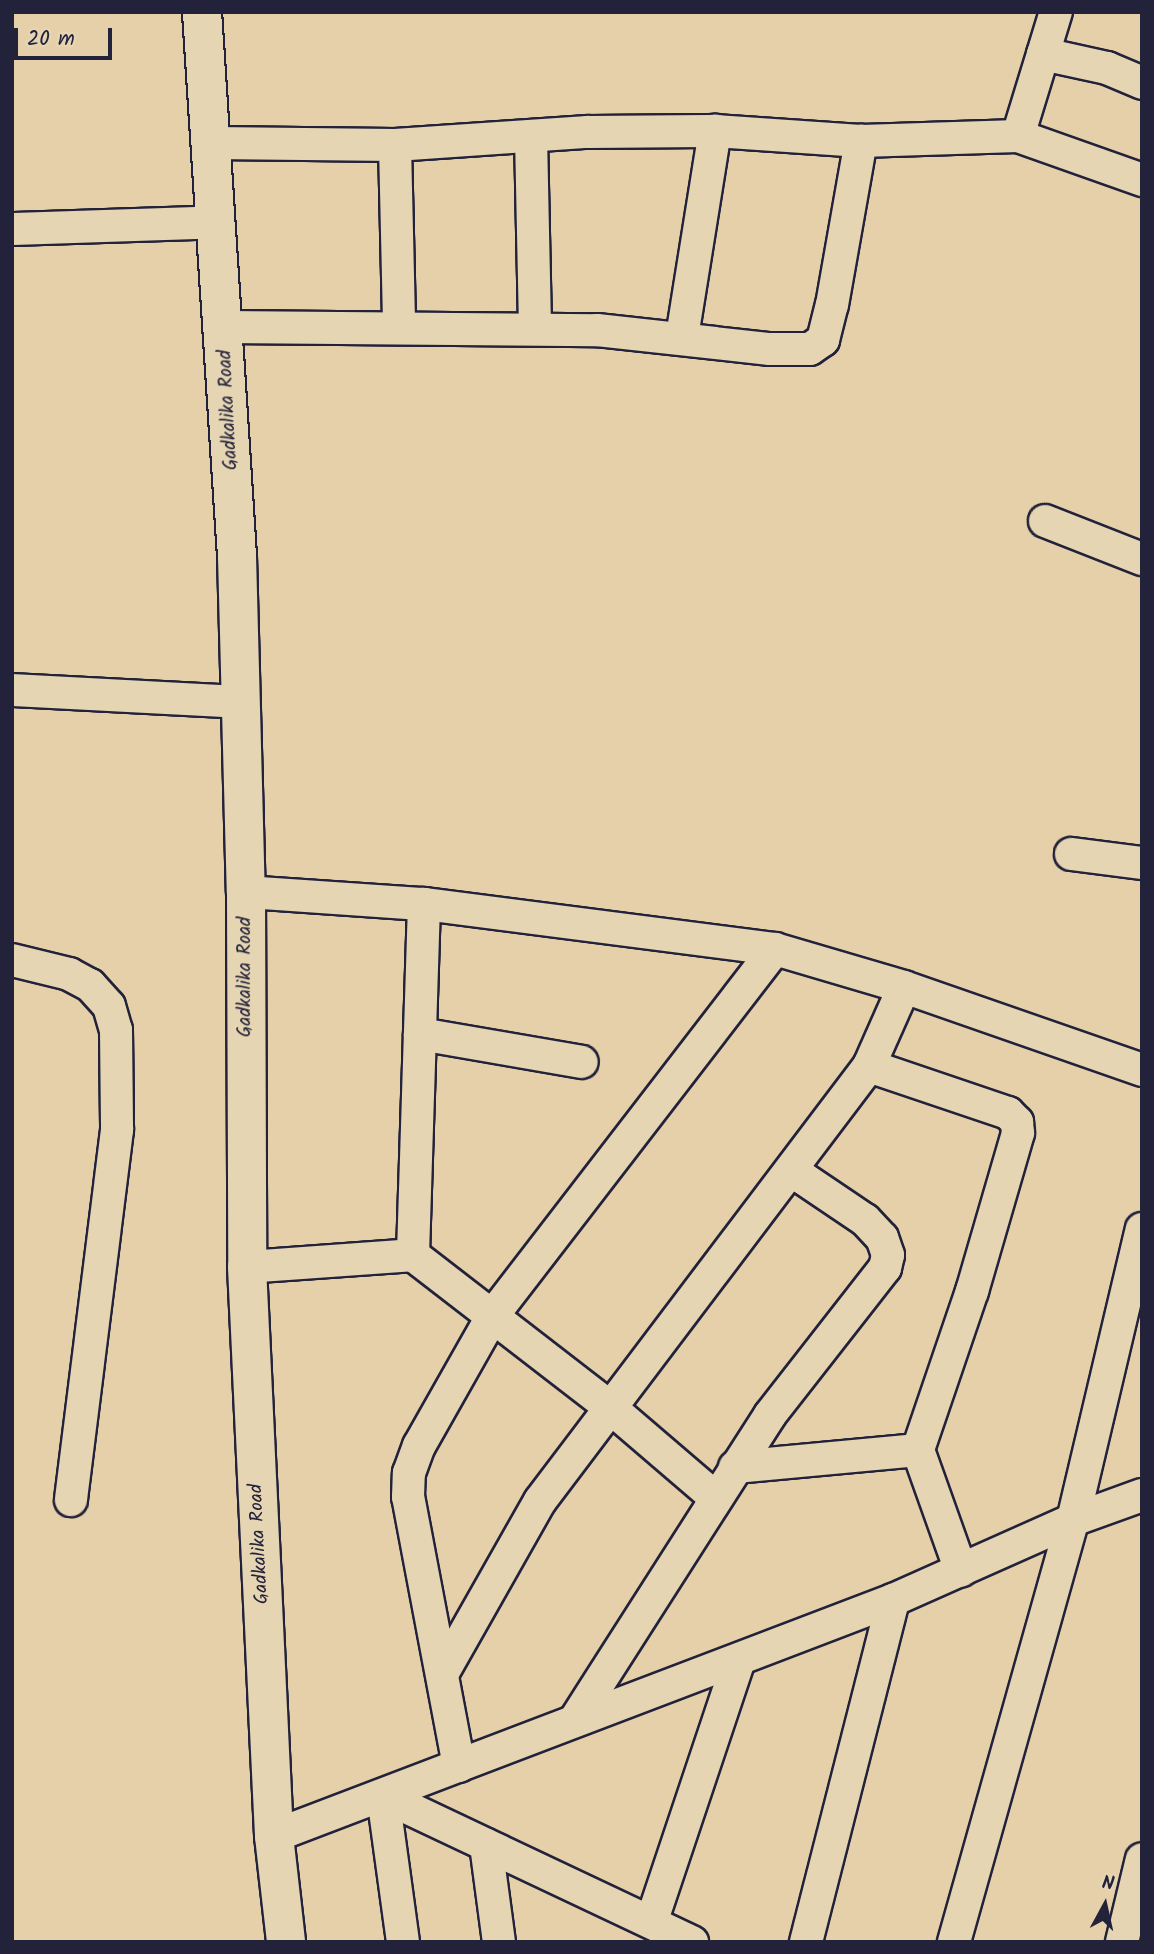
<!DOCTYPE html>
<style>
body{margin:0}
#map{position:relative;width:1154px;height:1954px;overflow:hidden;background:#e6d0aa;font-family:Kalam,sans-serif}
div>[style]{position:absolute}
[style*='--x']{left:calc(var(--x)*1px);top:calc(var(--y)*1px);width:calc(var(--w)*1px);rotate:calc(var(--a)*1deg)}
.roads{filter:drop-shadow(2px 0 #22223b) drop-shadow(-2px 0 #22223b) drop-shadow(0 2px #22223b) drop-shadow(0 -2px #22223b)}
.street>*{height:32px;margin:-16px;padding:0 16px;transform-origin:16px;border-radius:16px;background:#e6d5b2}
.secondary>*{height:38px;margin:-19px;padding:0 19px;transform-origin:19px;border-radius:19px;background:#e6d5b2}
span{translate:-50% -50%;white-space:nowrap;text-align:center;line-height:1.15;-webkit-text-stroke:5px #e6d5b2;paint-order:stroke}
.street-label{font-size:19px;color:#22223b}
.frame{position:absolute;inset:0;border:14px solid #22223b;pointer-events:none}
.north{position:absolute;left:1070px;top:1870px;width:70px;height:70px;-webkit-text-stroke:5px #e6d5b2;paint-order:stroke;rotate:8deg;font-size:19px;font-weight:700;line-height:28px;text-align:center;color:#22223b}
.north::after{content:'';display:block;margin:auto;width:24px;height:32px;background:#22223b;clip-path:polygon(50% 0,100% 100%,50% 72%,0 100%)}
.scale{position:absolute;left:14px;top:28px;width:98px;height:32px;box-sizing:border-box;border:4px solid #22223b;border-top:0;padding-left:9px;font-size:21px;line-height:24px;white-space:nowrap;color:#22223b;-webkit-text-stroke:5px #e6d5b2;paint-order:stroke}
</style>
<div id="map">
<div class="roads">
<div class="street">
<div style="--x:1043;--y:54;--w:66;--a:12.3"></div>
<div style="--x:1107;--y:68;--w:38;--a:23"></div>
<div style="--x:531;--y:136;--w:193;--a:88.8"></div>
<div style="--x:1018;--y:136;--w:130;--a:-73"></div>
<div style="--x:213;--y:143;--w:182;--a:0.6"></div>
<div style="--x:395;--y:145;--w:193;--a:-3.9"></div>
<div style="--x:588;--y:132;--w:127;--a:-0.5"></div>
<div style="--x:715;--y:131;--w:146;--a:3.9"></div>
<div style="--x:861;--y:141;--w:157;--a:-1.8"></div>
<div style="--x:1018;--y:136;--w:132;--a:19.5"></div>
<div style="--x:395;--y:145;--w:181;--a:88.7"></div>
<div style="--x:12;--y:229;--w:206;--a:-1.9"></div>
<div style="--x:224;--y:327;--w:373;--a:0.5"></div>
<div style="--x:597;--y:330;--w:174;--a:6.3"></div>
<div style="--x:770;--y:349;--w:40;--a:0"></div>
<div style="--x:810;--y:349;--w:16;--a:-35"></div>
<div style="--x:823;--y:340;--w:36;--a:-76"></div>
<div style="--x:832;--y:305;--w:167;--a:-80"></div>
<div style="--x:682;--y:337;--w:209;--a:-80.9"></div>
<div style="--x:1045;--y:521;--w:104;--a:21.4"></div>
<div style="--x:12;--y:690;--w:230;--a:3"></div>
<div style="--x:1071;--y:854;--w:72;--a:7.2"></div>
<div style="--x:246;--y:892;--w:178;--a:3.9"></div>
<div style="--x:424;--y:904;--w:354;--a:7.3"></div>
<div style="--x:775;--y:949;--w:134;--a:16.4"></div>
<div style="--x:904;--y:987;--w:252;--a:19.2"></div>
<div style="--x:424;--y:904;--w:351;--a:91.8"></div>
<div style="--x:413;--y:1255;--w:252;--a:37.7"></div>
<div style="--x:612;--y:1409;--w:137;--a:40.6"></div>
<div style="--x:12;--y:960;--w:59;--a:13.8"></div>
<div style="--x:69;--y:974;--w:24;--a:28"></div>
<div style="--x:90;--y:985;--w:28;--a:48"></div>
<div style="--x:109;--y:1006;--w:25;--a:74"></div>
<div style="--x:116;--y:1030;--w:100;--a:89.4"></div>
<div style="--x:117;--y:1130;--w:373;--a:97.1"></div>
<div style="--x:420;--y:1034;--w:164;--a:9.8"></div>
<div style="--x:869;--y:1066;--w:147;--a:18.7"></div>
<div style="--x:1008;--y:1113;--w:13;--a:45"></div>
<div style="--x:1017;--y:1122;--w:11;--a:85"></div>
<div style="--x:1018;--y:1133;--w:165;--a:106.2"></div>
<div style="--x:972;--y:1291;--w:168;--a:108.8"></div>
<div style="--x:247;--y:1267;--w:166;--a:-4.1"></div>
<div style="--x:735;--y:1467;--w:184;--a:-5.3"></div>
<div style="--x:918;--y:1450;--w:128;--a:70.4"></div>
<div style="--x:442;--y:1674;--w:199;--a:-60.5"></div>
<div style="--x:540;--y:1501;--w:545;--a:-52.9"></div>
<div style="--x:869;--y:1066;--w:86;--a:-66.1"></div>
<div style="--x:575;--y:1720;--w:362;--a:-57.4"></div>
<div style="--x:770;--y:1415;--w:187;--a:-52"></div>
<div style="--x:885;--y:1268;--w:13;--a:-77"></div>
<div style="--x:888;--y:1255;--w:18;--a:-109"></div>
<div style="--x:882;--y:1238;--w:25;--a:-133"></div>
<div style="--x:865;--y:1220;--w:89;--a:-146"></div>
<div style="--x:459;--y:1766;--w:274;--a:-100.7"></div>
<div style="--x:408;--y:1497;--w:24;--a:-88"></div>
<div style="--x:409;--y:1473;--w:29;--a:-70"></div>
<div style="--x:419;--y:1446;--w:150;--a:-60.5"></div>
<div style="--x:493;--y:1315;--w:462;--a:-52.4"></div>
<div style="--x:383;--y:1796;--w:342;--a:25.3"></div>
<div style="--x:383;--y:1796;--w:147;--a:82.2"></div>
<div style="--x:274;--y:1836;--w:662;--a:-20.87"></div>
<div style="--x:893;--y:1600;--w:197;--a:-24"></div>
<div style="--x:1073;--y:1520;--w:73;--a:-19.9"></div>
<div style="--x:486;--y:1845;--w:98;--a:82.4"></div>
<div style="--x:652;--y:1920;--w:274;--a:-71.5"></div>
<div style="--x:806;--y:1942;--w:353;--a:-75.7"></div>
<div style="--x:954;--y:1942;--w:438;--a:-74.3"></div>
<div style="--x:1073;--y:1520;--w:299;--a:-76.7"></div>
<div style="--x:1122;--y:1942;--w:85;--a:-76.5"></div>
</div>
<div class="secondary">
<div style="--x:202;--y:12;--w:545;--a:86.32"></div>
<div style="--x:237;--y:556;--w:336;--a:88.5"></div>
<div style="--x:246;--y:892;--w:375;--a:89.8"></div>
<div style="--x:247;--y:1267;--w:570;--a:87.28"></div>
<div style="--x:274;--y:1836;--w:107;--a:83.5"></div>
</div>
</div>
<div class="street-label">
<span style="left:229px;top:410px;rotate:-93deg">Gadkalika Road</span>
<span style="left:246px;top:977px;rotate:-90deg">Gadkalika Road</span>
<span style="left:260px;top:1544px;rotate:-93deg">Gadkalika Road</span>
</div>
<div class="frame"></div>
<div class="north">N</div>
<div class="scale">20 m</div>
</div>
